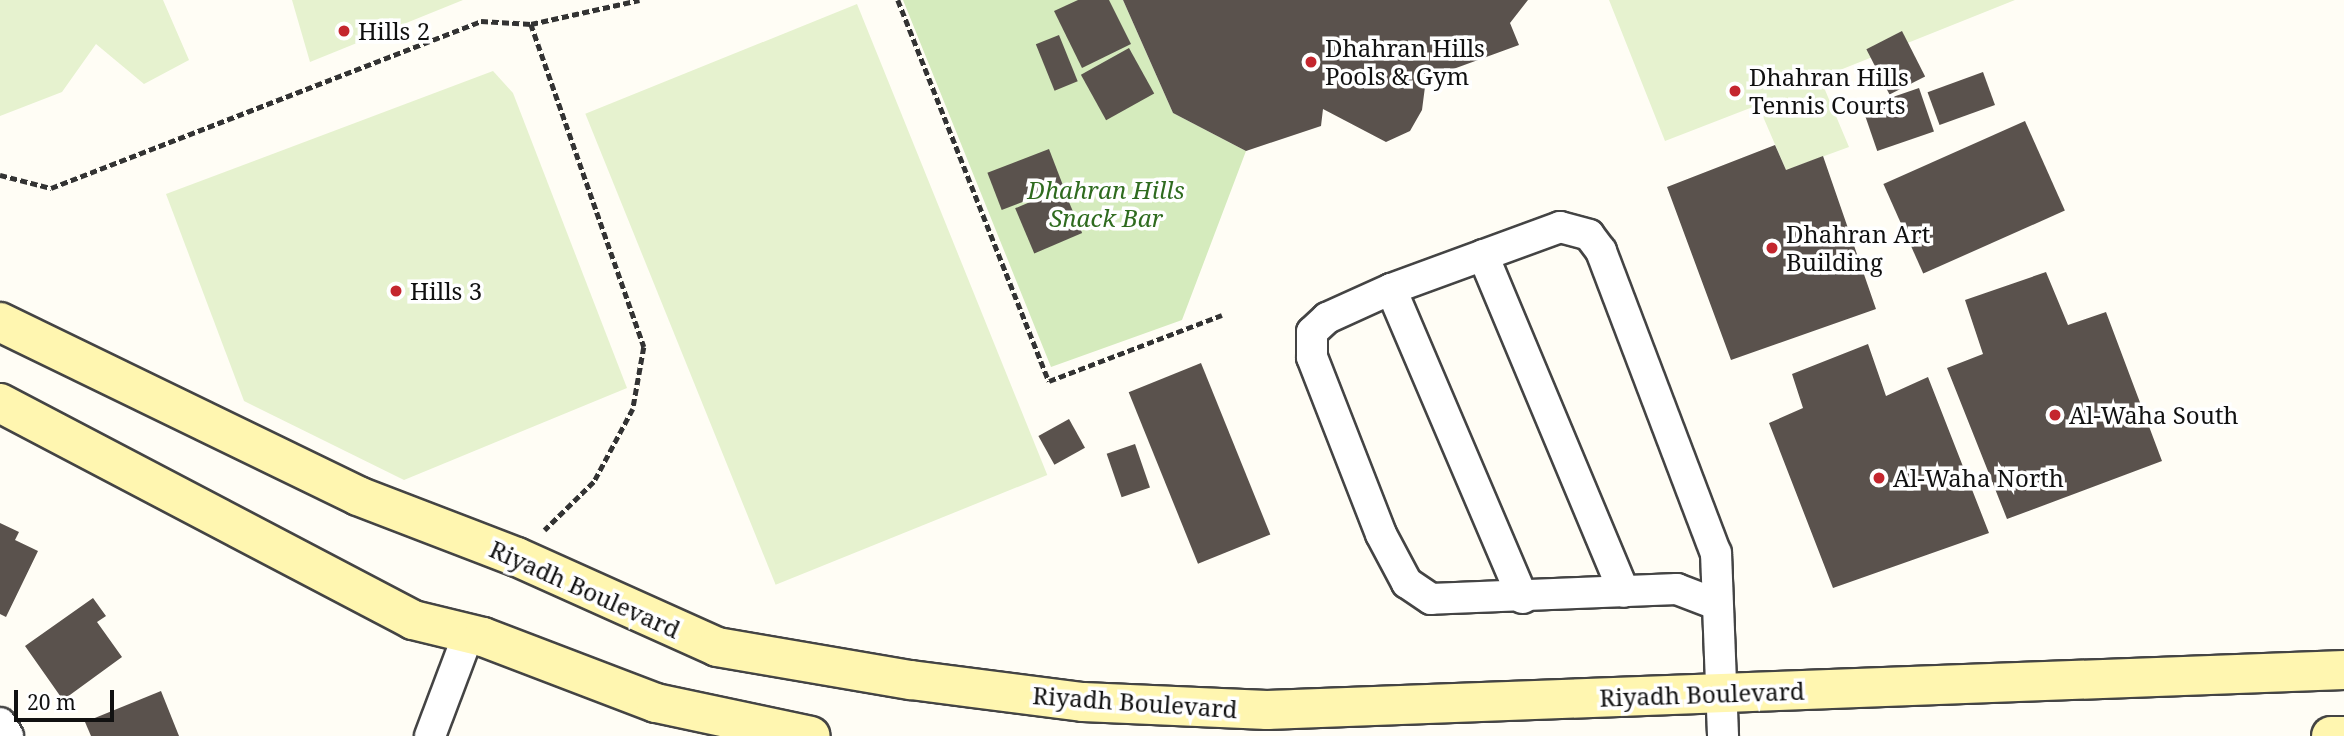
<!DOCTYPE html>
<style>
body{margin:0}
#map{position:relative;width:2344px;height:736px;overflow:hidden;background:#fffdf5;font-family:"Noto Serif",serif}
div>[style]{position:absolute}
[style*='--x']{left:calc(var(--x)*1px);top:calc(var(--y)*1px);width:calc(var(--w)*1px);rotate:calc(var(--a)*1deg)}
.green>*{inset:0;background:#d5ebbd}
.pitch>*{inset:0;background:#e6f2cf;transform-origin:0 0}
.building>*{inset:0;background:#5a524d;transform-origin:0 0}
.path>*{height:4.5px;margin-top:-2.25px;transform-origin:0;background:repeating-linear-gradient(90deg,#333 0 7px,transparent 0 10.5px)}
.roads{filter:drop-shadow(2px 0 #444) drop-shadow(-2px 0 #444) drop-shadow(0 2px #444) drop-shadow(0 -2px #444)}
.street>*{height:30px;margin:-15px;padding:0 15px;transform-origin:15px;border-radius:15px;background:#fff}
.secondary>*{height:38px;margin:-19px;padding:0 19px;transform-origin:19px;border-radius:19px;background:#fff6b0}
.dots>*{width:19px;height:19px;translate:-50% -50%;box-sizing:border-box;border:4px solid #fff;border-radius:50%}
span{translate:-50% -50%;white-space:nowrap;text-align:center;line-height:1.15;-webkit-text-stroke:7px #fff;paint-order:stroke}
.poi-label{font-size:24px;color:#111}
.left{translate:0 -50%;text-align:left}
.park-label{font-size:24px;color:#2f6b1f;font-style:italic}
.street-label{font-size:24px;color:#111}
.scale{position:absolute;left:14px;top:690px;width:100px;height:32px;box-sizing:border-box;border:4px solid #111;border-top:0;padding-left:9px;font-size:21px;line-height:24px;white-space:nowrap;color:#111;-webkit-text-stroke:5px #fff;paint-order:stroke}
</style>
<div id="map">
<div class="green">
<div style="clip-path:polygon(903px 0,1123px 0,1173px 113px,1246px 151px,1182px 320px,1051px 367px)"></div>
</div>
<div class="pitch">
<div style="clip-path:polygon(0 0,163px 0,189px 60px,144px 84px,96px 44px,62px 92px,0 116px)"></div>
<div style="clip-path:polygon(292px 0,463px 0,310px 62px)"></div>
<div style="clip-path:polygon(1609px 0,2015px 0,1820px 78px,1849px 147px,1786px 170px,1758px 105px,1665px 141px)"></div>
<div style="left:857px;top:4px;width:508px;height:293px;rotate:68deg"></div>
<div style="clip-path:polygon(493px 71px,513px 93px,627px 388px,404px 480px,244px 401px,166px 194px)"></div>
</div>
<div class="building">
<div style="clip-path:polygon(1078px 0,1109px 0,1131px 44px,1082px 68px,1054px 11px)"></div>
<div style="clip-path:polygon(1123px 0,1528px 0,1510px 23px,1519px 45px,1426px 79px,1422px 110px,1410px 131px,1386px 142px,1323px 109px,1321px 126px,1246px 151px,1173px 113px)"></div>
<div style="left:1902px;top:31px;width:51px;height:40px;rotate:63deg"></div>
<div style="left:1059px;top:35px;width:50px;height:25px;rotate:68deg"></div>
<div style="left:1129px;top:48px;width:52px;height:55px;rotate:61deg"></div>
<div style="left:1983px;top:72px;width:35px;height:59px;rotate:70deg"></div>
<div style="left:1919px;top:88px;width:46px;height:60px;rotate:71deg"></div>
<div style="left:2025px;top:121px;width:98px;height:155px;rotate:66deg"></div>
<div style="clip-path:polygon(1775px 145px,1786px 170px,1823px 156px,1876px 309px,1731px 360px,1667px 187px)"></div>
<div style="left:1049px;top:149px;width:40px;height:66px;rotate:69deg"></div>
<div style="left:1063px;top:188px;width:49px;height:52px;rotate:67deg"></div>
<div style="clip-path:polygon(2046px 272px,2068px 325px,2106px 312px,2162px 461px,2007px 519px,1947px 368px,1983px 354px,1965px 300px)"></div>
<div style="clip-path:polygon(1868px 344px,1886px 396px,1928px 377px,1989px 533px,1833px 588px,1769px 423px,1803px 408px,1792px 374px)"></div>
<div style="left:1201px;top:363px;width:185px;height:78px;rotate:68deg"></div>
<div style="left:1069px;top:419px;width:33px;height:35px;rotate:61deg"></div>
<div style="left:1135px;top:444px;width:46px;height:30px;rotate:71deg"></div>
<div style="clip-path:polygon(0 523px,19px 532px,15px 540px,38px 551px,6px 617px,0 614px)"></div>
<div style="clip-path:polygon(93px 598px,106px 616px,97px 622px,122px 657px,63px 700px,25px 646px)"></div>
<div style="clip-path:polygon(161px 691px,179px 736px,91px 736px,85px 722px)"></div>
</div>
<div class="path">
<div style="--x:898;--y:0;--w:410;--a:68.4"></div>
<div style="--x:1049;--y:381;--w:185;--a:-20.9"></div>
<div style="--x:531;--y:24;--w:342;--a:70.7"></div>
<div style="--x:644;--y:347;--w:63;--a:100.1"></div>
<div style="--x:633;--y:409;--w:83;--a:118.1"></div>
<div style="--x:594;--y:482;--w:69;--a:135.6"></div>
<div style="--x:0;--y:175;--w:53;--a:14.3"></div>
<div style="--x:51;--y:188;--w:461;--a:-21.2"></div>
<div style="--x:481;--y:21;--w:50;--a:3.4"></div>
<div style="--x:531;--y:24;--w:111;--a:-12.5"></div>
</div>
<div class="roads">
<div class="street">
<div style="--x:1483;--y:255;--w:365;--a:67.3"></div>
<div style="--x:1391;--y:289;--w:336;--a:66.9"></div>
<div style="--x:1716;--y:604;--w:42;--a:-159"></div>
<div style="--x:1677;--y:589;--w:246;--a:177.7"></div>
<div style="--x:1431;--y:599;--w:29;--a:-146"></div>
<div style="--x:1407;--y:583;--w:55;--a:-118"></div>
<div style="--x:1381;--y:534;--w:190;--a:-111.3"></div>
<div style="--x:1312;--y:357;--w:25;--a:-90"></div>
<div style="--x:1312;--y:332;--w:21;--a:-43"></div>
<div style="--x:1327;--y:318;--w:70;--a:-24.4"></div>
<div style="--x:1391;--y:289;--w:180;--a:-20.1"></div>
<div style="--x:1560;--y:227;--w:30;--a:15"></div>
<div style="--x:1589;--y:235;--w:20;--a:53"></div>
<div style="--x:1601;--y:251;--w:323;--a:69.2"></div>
<div style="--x:1716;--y:553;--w:183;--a:87.8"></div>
<div style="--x:0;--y:723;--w:15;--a:58"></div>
<div style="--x:430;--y:736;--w:110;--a:-69.3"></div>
</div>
<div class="secondary">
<div style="--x:0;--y:322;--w:398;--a:25.9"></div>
<div style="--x:358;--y:496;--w:170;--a:21"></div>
<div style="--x:517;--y:557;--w:219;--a:24.2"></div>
<div style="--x:717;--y:647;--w:197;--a:9.7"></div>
<div style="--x:911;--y:680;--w:173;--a:7.3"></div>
<div style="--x:1083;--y:702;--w:184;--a:2.5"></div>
<div style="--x:1267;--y:710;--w:1078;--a:-2.13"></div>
<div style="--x:0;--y:403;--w:467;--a:27.7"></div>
<div style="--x:413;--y:620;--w:72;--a:13.7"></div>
<div style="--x:483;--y:637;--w:185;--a:20.9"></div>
<div style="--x:656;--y:703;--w:158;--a:12"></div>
<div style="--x:2331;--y:736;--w:13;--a:0"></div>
</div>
</div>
<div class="dots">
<div style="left:344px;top:31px;background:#c4262e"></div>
<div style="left:1311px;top:62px;background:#c4262e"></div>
<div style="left:1735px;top:91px;background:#c4262e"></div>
<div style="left:1772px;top:248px;background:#c4262e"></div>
<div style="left:396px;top:291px;background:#c4262e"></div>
<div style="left:2055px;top:415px;background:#c4262e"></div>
<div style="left:1879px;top:478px;background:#c4262e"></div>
</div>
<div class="poi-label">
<span class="left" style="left:358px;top:31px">Hills 2</span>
<span class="left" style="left:1325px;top:62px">Dhahran Hills<br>Pools &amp; Gym</span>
<span class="left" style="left:1749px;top:91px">Dhahran Hills<br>Tennis Courts</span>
<span class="left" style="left:1786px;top:248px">Dhahran Art<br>Building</span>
<span class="left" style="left:410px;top:291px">Hills 3</span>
<span class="left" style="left:2069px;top:415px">Al-Waha South</span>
<span class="left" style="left:1893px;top:478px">Al-Waha North</span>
</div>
<div class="park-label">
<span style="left:1106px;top:204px">Dhahran Hills<br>Snack Bar</span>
</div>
<div class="street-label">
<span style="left:585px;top:589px;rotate:24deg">Riyadh Boulevard</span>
<span style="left:1702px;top:694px;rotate:-2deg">Riyadh Boulevard</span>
<span style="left:1135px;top:702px;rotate:4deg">Riyadh Boulevard</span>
</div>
<div class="scale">20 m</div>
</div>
